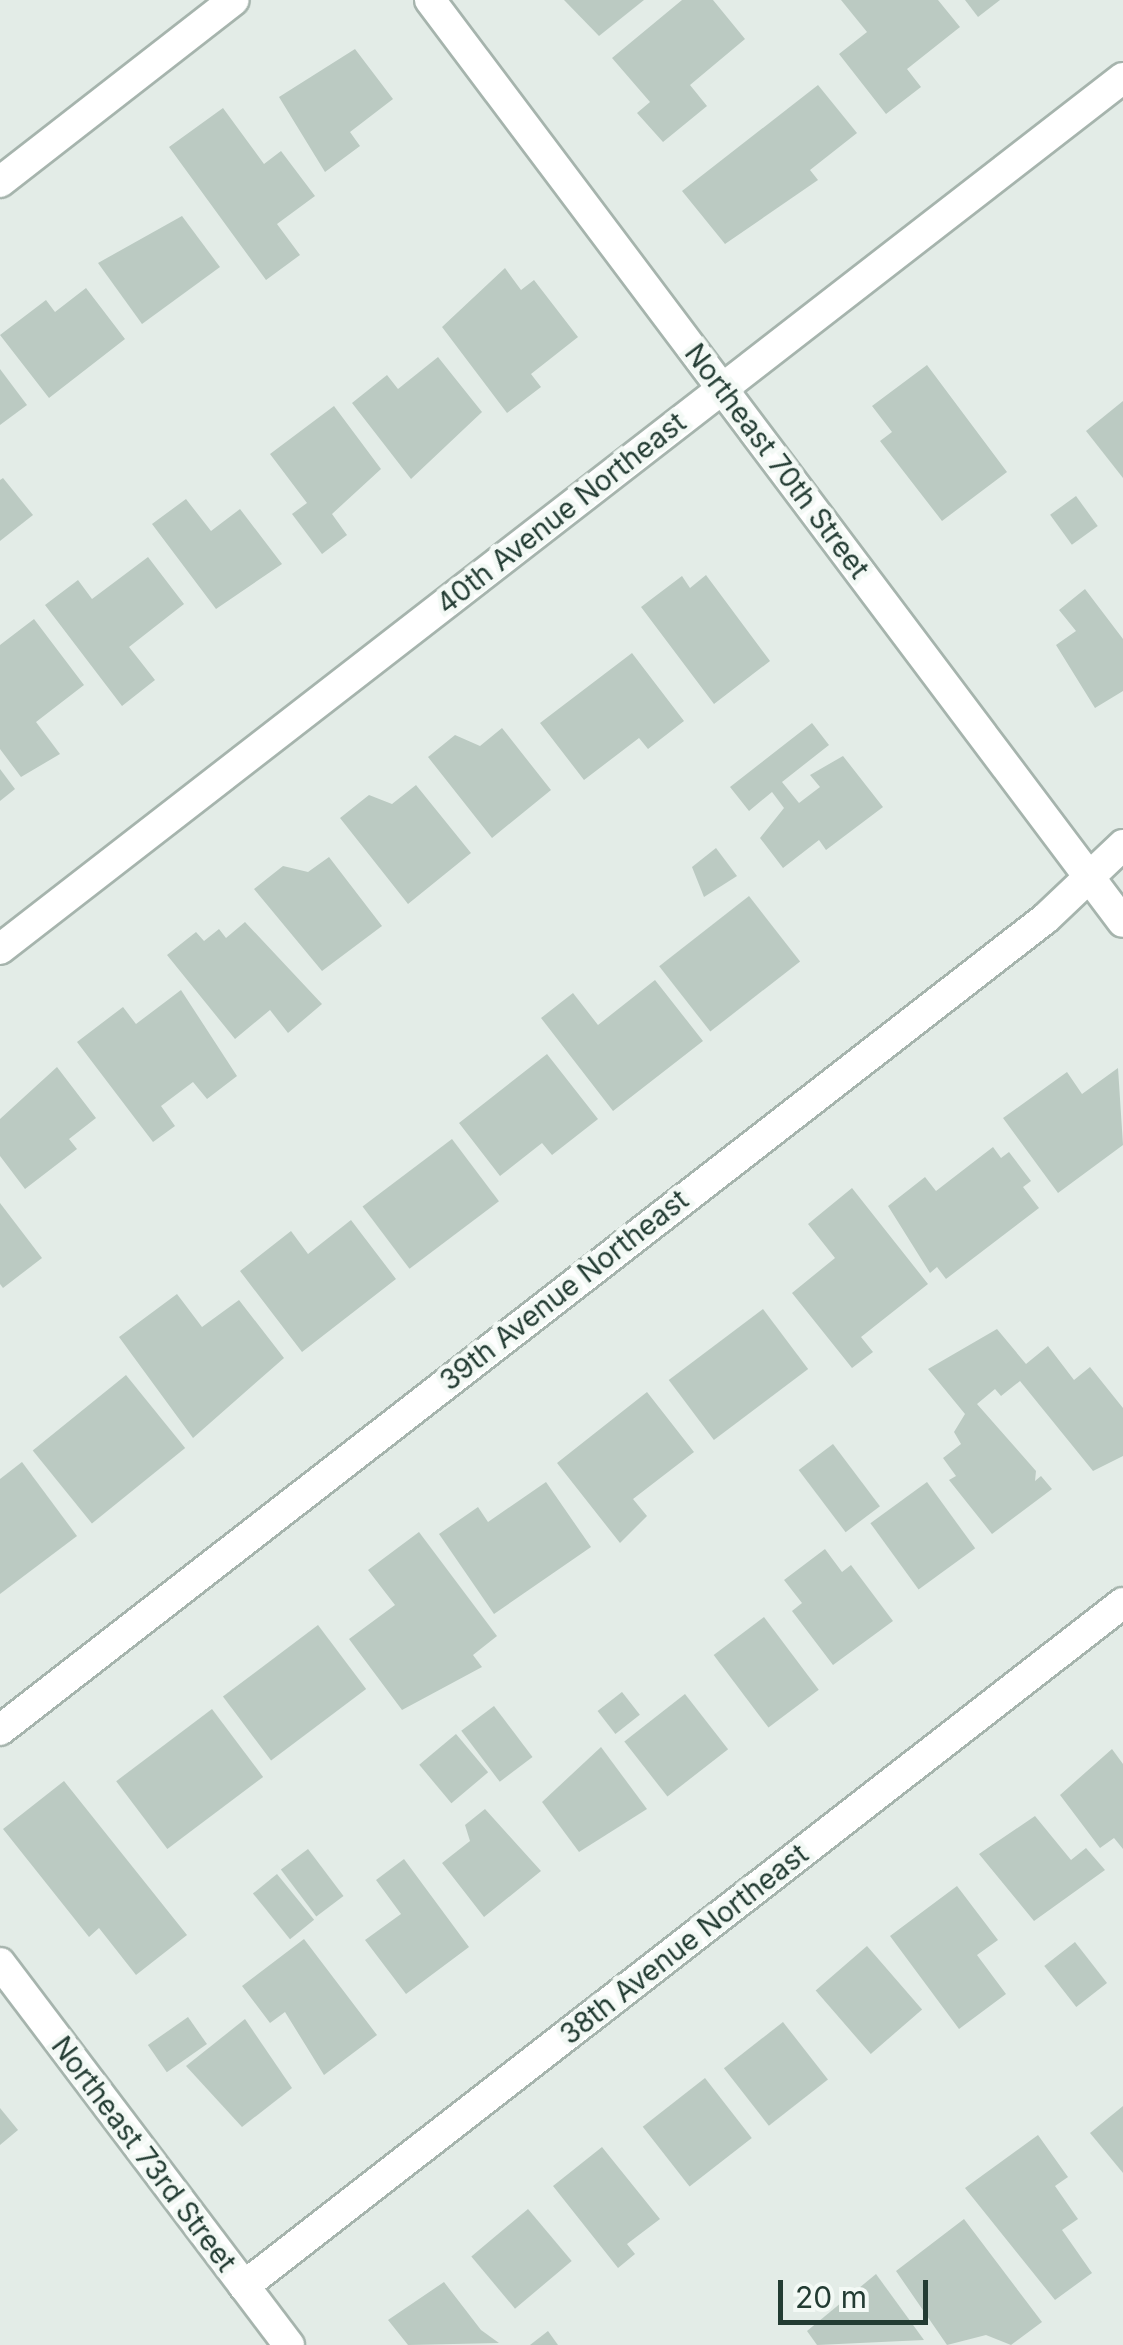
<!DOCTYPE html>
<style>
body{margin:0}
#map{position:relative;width:1123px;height:2345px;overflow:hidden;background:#e3ece7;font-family:Inter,sans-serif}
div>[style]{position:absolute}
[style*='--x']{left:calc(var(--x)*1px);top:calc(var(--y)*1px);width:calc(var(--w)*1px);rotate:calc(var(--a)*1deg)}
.building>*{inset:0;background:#bbcac2;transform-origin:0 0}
.roads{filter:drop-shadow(2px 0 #a6b4ad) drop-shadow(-2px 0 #a6b4ad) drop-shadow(0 2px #a6b4ad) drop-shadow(0 -2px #a6b4ad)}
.minor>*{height:30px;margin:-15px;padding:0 15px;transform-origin:15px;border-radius:15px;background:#fff}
.tertiary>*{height:30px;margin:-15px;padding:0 15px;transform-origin:15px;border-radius:15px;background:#fff}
span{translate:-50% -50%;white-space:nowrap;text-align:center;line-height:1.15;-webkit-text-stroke:9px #f3f9f5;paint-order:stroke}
.street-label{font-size:28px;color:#233c33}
.scale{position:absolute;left:778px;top:2280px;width:150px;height:45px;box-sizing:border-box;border:5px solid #233c33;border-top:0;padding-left:12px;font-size:30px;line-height:35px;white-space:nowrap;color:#233c33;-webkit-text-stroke:8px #f3f9f5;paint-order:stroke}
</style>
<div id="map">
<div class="building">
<div style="clip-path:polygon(564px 0,644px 0,599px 36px)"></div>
<div style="clip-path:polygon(682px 0,713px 0,745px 39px,690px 85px,707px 106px,663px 142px,637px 113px,650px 102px,612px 58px)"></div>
<div style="clip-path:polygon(841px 0,938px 0,960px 27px,907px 69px,921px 87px,886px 114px,839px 54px,867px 32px)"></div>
<div style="clip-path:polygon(965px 0,1000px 0,978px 17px)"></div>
<div style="clip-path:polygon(355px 49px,393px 99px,350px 132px,360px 146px,325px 172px,279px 97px)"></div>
<div style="clip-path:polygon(818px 85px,857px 133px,810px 170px,818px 180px,725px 244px,682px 191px)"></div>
<div style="clip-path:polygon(223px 108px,264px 164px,281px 151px,315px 196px,277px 224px,300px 255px,266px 280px,169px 147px)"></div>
<div style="clip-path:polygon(182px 216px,220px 267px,142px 324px,98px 263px)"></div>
<div style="clip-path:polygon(505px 268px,521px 290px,534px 280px,578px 337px,531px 374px,541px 387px,507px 413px,442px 327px)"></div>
<div style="clip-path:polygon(86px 288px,125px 339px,49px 398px,0 335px,46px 300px,55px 312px)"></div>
<div style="clip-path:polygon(438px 357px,482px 412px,411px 479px,352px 403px,387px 375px,398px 389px)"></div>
<div style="clip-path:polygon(927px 365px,1007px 472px,942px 521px,880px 441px,892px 432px,872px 406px)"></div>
<div style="clip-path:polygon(0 369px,27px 405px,0 425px)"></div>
<div style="clip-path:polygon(1123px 401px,1123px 478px,1086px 431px)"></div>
<div style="clip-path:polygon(334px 406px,381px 469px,332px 514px,347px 535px,322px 554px,292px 514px,307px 503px,270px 454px)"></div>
<div style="clip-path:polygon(3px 478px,33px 515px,0 541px,0 480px)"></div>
<div style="left:1076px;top:496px;width:37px;height:32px;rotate:54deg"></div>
<div style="clip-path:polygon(186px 499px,211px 531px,240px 509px,282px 564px,216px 609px,152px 524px)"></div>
<div style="clip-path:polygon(148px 557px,184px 604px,129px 647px,155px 680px,122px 706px,45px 605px,78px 580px,92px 599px)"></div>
<div style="clip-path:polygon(706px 575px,770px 661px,714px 704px,641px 607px,682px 576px,690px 588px)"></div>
<div style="clip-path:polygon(1085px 589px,1123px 639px,1123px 691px,1095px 708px,1056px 645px,1076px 631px,1059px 610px)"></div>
<div style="clip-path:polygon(34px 619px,84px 685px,36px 722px,60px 754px,21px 777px,0 749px,0 645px)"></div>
<div style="clip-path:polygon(632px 653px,684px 721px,648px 749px,639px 738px,584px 780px,540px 723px)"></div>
<div style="clip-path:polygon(812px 723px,829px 745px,782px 782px,799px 803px,820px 787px,810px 775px,843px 756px,883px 807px,826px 850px,819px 840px,783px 868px,760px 838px,784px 808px,772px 792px,749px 811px,730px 787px)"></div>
<div style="clip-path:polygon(502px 728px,551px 790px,492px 838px,428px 757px,455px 735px,480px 746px)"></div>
<div style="clip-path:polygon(0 769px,15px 789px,0 801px)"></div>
<div style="clip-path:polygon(416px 785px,471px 853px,408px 904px,340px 818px,369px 795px,392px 804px)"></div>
<div style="clip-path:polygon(716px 848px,737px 876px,704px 897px,692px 867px)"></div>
<div style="clip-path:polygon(329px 857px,382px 926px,322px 971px,254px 889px,283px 866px,308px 872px)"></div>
<div style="left:749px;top:896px;width:83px;height:114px;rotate:52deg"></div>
<div style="clip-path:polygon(245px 922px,322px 1004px,288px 1033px,270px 1010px,235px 1039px,167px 955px,196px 932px,204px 941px,219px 929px,226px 938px)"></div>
<div style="clip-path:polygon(655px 980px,703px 1041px,613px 1111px,541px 1018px,573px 993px,598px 1025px)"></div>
<div style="clip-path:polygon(181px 990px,237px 1076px,207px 1099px,193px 1082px,161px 1106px,175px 1126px,153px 1142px,77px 1042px,123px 1007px,136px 1024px)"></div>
<div style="clip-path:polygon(547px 1054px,598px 1119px,552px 1155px,542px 1143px,500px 1176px,459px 1123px)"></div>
<div style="clip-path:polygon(57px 1067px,96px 1118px,69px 1139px,77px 1149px,25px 1189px,0 1156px,0 1119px)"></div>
<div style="clip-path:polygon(1118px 1068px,1123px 1145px,1058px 1193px,1003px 1118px,1067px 1072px,1082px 1094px)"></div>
<div style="left:452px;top:1139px;width:78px;height:112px;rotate:53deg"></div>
<div style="clip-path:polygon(993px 1147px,1001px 1158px,1009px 1152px,1031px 1181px,1023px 1187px,1039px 1208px,946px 1279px,937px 1267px,930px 1273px,888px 1206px,925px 1177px,936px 1191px)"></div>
<div style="clip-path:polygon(852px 1188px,928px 1284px,861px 1337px,873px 1352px,852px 1368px,792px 1293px,835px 1258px,808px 1224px)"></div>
<div style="clip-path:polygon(0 1203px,42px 1258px,3px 1288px,0 1284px)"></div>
<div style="clip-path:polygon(351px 1220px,396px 1279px,302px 1352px,240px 1271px,291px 1231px,308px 1254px)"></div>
<div style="clip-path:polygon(177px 1294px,202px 1327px,239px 1300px,284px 1358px,193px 1438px,119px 1337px)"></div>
<div style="left:763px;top:1309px;width:75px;height:118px;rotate:53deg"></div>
<div style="clip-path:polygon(997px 1329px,1026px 1364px,1048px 1346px,1074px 1380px,1090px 1367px,1123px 1408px,1123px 1456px,1093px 1471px,1020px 1381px,1001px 1396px,995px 1389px,977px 1404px,1036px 1471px,1035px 1481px,1041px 1476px,1052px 1489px,992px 1534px,949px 1480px,956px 1476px,943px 1458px,961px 1444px,954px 1432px,965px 1414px,928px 1369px)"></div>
<div style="left:126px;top:1375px;width:94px;height:120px;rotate:51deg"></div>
<div style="clip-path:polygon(647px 1392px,694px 1452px,633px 1499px,647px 1516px,620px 1543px,557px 1463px)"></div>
<div style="left:833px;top:1444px;width:78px;height:43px;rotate:53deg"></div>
<div style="clip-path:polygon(22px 1462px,77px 1536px,0 1594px,0 1479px)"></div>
<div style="clip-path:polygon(546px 1482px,591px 1547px,494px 1614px,439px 1534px,478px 1507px,488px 1522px)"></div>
<div style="left:927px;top:1482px;width:82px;height:70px;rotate:54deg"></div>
<div style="clip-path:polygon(419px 1532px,497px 1636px,473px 1655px,482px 1667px,402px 1710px,349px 1639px,395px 1605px,368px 1570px)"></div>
<div style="clip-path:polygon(825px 1549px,842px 1572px,851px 1565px,893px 1621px,833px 1665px,792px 1611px,802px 1603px,784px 1580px)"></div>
<div style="left:764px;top:1617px;width:91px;height:63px;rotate:53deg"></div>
<div style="left:318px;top:1625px;width:80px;height:119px;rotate:53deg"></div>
<div style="left:622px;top:1692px;width:29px;height:31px;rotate:52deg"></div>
<div style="left:685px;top:1694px;width:70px;height:77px;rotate:52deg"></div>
<div style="left:494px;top:1706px;width:64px;height:41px;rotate:53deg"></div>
<div style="left:212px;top:1709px;width:85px;height:120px;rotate:53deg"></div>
<div style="left:456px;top:1734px;width:50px;height:48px;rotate:50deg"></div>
<div style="clip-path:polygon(601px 1747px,647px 1809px,579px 1852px,542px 1802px)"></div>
<div style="clip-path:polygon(1112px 1749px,1123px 1764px,1123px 1849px,1114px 1838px,1100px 1848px,1060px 1795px)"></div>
<div style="clip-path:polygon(64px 1781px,187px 1935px,136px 1975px,99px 1928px,89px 1937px,3px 1829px)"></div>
<div style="clip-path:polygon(485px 1809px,541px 1871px,484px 1917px,442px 1863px,470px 1841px,465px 1825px)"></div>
<div style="clip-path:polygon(1035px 1816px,1071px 1860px,1086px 1848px,1105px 1870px,1034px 1921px,979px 1854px)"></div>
<div style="left:308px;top:1849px;width:59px;height:34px;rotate:53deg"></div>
<div style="clip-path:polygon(404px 1859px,469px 1947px,406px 1994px,365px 1940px,401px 1914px,376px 1880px)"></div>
<div style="left:277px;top:1874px;width:59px;height:31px;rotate:51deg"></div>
<div style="clip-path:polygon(957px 1886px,998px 1940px,977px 1955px,1006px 1994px,959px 2029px,890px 1936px)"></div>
<div style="clip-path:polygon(304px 1939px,377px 2035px,324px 2075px,285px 2012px,270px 2023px,242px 1986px)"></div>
<div style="left:1075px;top:1942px;width:52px;height:39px;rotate:52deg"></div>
<div style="left:867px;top:1946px;width:84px;height:68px;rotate:49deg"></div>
<div style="left:188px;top:2017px;width:33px;height:49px;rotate:55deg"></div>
<div style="clip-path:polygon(245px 2019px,292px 2088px,242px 2127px,186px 2066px)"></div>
<div style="left:783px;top:2022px;width:73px;height:75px;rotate:52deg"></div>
<div style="left:705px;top:2078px;width:76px;height:79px;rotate:52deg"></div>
<div style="clip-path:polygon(1123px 2106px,1123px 2173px,1090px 2133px)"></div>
<div style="clip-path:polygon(0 2108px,18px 2130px,0 2145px)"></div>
<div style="clip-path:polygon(1038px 2135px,1068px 2177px,1055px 2186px,1078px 2219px,1062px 2230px,1092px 2273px,1055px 2300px,965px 2188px)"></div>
<div style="clip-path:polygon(602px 2147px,660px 2219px,627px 2244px,635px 2254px,618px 2268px,553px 2186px)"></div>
<div style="left:528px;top:2209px;width:68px;height:74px;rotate:50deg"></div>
<div style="clip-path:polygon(964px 2219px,1042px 2322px,1011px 2345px,986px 2335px,947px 2345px,896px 2271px)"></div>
<div style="clip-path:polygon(876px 2274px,924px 2340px,817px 2345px,807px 2331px)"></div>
<div style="clip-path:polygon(444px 2282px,481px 2330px,499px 2343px,408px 2345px,388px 2320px)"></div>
<div style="clip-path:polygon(548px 2331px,558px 2345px,530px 2345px)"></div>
</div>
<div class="roads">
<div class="minor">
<div style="--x:0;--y:182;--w:296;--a:-37.9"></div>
<div style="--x:0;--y:1730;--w:1324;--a:-37.82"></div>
<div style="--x:1046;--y:918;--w:106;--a:-43.5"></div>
<div style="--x:0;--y:1963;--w:479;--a:52.9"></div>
<div style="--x:244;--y:2286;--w:1113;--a:-37.85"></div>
</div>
<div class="tertiary">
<div style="--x:430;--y:0;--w:1153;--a:53.07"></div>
<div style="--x:0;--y:949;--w:1421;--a:-37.8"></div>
</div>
</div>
<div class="street-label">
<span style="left:777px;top:461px;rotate:53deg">Northeast 70th Street</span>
<span style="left:561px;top:513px;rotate:-38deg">40th Avenue Northeast</span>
<span style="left:564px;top:1290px;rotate:-38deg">39th Avenue Northeast</span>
<span style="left:684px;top:1944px;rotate:-38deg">38th Avenue Northeast</span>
<span style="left:144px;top:2154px;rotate:53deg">Northeast 73rd Street</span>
</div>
<div class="scale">20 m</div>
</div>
